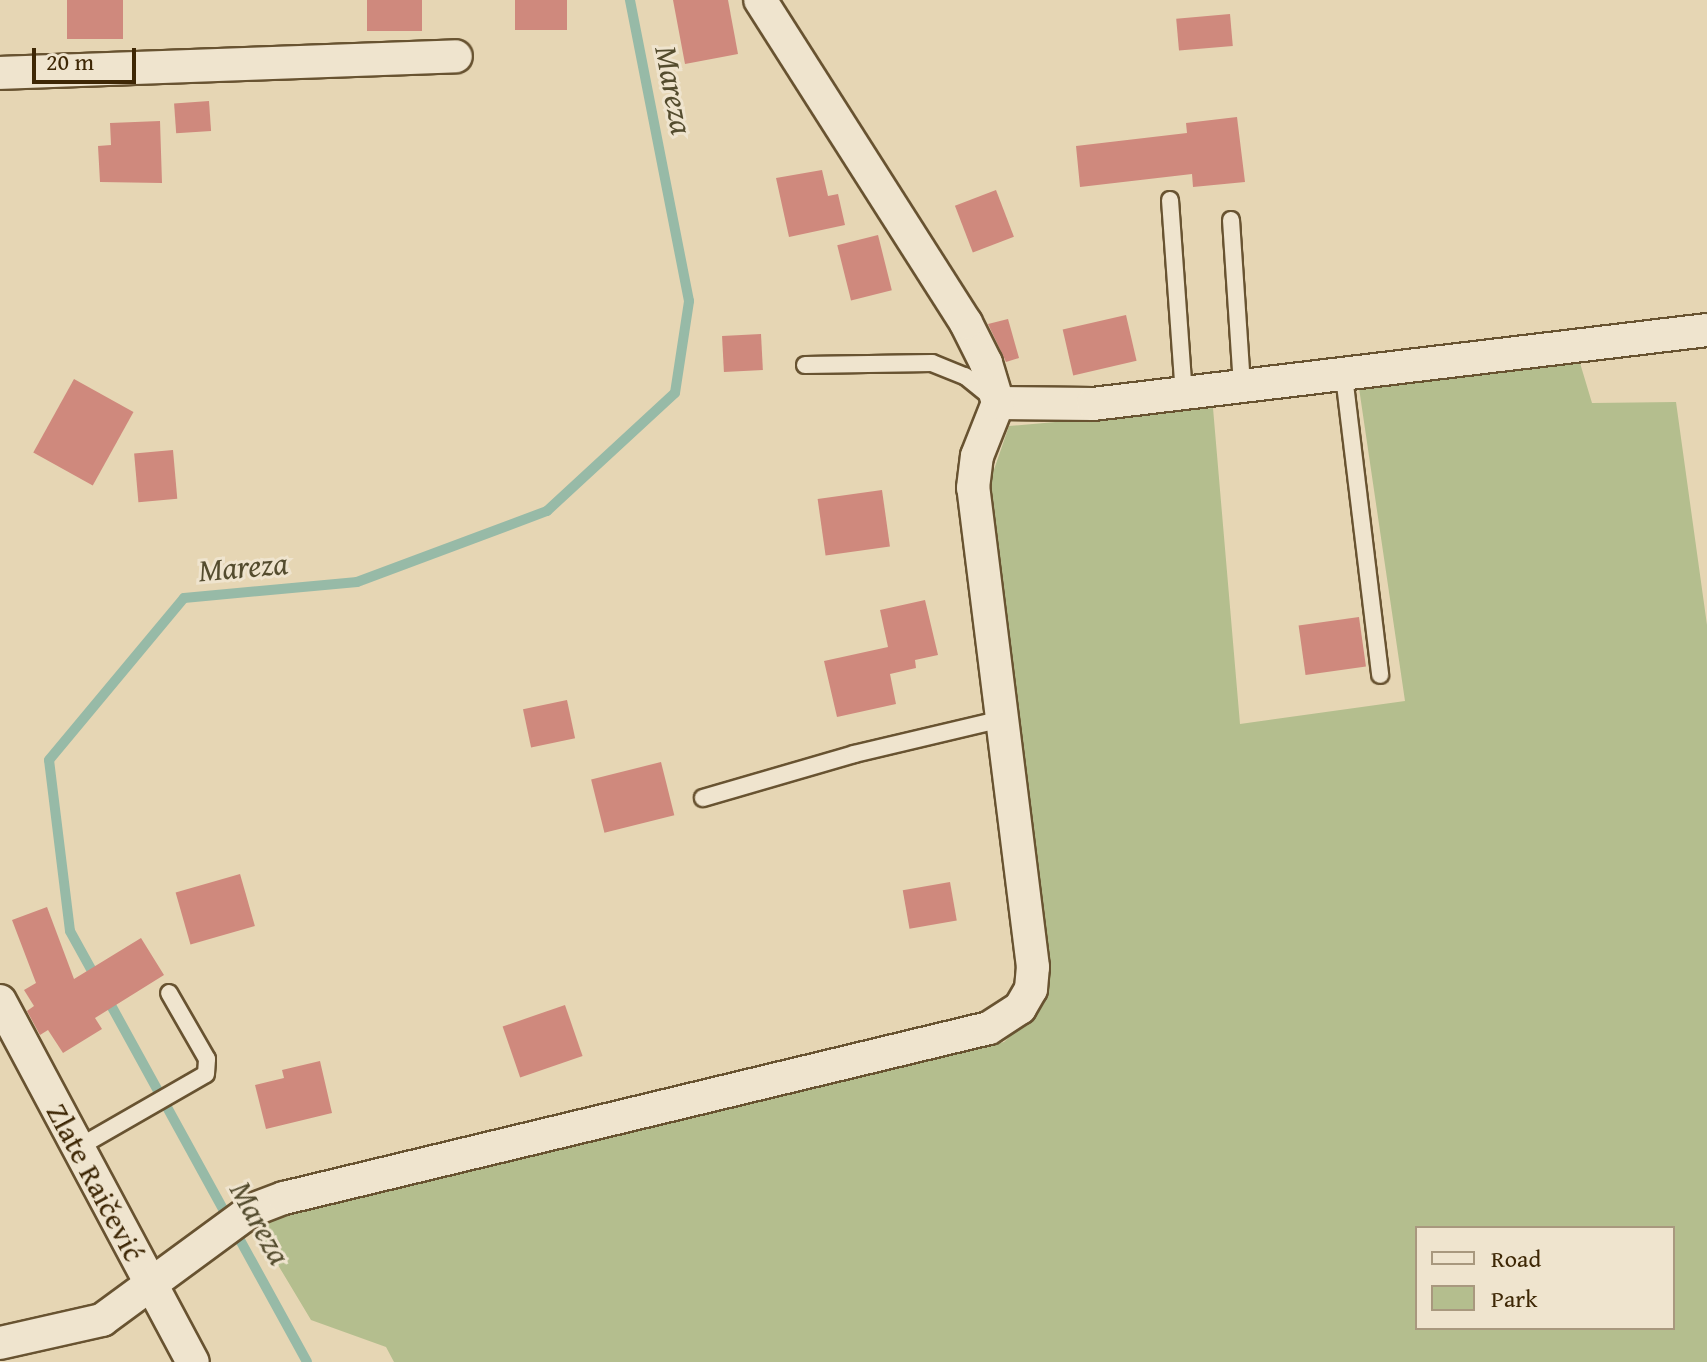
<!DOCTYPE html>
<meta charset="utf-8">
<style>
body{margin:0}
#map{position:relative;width:1707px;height:1362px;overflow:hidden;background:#e6d6b4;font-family:"Gentium Book Plus",serif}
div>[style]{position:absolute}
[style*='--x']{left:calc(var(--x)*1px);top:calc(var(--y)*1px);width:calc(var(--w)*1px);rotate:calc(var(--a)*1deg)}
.green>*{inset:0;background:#b4be8e}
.stream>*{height:10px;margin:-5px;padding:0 5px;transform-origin:5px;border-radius:5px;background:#97baa7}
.building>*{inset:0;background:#cf897d;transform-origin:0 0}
.roads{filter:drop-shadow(2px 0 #685331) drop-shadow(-2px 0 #685331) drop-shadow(0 2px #685331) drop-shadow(0 -2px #685331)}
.lane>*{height:16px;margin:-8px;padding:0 8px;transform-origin:8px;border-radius:8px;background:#efe4ce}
.street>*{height:32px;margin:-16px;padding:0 16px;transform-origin:16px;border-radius:16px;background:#efe4ce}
span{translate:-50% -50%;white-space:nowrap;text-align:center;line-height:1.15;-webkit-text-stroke:6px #efe4ce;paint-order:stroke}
.street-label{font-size:30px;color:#3e2705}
.water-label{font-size:32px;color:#544c2e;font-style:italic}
.legend{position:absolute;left:1415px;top:1226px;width:260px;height:104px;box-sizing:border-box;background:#efe4ce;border:2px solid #a8987e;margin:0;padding:10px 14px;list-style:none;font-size:24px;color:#3e2705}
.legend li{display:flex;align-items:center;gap:16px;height:40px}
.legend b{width:40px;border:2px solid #a8987e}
.scale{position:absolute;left:32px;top:48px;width:104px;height:36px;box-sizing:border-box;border:4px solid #3e2705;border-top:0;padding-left:10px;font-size:24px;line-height:28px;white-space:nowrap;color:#3e2705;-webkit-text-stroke:6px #efe4ce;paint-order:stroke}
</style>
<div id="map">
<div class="green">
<div style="clip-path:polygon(evenodd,1580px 363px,1592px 403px,1676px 402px,1707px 625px,1707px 1362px,394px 1362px,386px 1347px,311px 1320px,251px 1220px,1004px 1042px,1037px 1009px,988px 487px,1009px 426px,1213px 408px,1240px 724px,1405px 701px,1359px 388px,1580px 363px,1417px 1228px,1673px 1228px,1673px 1328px,1417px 1328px,1417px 1228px)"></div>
</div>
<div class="stream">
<div style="--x:97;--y:980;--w:56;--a:-118.9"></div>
<div style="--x:70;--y:931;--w:172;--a:-97"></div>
<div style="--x:49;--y:760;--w:211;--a:-50.2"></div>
<div style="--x:184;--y:598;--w:174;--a:-5.3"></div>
<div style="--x:357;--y:582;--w:203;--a:-20.5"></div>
<div style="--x:547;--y:511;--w:174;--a:-42.7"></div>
<div style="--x:675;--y:393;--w:93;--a:-81.3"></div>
<div style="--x:689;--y:301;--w:307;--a:-101.1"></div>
<div style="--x:107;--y:998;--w:415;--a:61.2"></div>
</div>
<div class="building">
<div style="left:67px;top:0;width:56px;height:39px"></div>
<div style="left:367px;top:0;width:55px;height:31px"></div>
<div style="left:515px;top:0;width:52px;height:30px"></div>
<div style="clip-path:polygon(673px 0,728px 0,738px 54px,685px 64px)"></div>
<div style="left:1230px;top:14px;width:32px;height:54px;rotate:85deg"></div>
<div style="left:209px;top:101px;width:30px;height:35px;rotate:86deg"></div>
<div style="clip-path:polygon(1237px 117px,1245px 182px,1193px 187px,1192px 174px,1080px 187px,1076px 146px,1187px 133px,1186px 123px)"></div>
<div style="clip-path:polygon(160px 121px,162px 183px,100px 182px,98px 146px,111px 145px,110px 123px)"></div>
<div style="clip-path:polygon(822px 170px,828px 196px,838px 194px,845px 225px,789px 237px,776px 178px)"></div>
<div style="left:996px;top:190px;width:50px;height:44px;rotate:69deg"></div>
<div style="left:878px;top:235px;width:57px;height:42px;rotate:76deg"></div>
<div style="left:1126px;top:315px;width:47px;height:65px;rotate:77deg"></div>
<div style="clip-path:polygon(1008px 319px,1019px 358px,1006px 362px,988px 324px)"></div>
<div style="left:761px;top:334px;width:36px;height:39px;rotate:87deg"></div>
<div style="left:74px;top:379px;width:68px;height:84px;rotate:29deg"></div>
<div style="left:173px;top:450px;width:49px;height:39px;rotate:85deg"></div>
<div style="left:882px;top:490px;width:57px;height:65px;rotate:82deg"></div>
<div style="clip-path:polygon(925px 600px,938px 655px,915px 660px,916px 668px,890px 674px,896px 704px,837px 717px,824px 661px,888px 647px,880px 610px)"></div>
<div style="left:1359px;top:617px;width:50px;height:61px;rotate:82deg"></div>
<div style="left:567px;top:700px;width:39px;height:45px;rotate:78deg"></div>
<div style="left:661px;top:762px;width:55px;height:72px;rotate:76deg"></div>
<div style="left:240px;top:874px;width:54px;height:67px;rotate:74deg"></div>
<div style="left:950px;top:882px;width:39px;height:48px;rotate:80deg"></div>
<div style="clip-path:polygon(47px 907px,74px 979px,141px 938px,164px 975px,95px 1018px,102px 1029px,63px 1053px,48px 1030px,40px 1035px,27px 1011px,34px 1006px,24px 990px,36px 983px,12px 920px)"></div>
<div style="left:565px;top:1005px;width:54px;height:66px;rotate:71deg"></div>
<div style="clip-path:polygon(320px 1061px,332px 1113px,266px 1129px,255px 1085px,284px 1078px,282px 1070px)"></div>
</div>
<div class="roads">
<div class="lane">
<div style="--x:1170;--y:200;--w:195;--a:85.9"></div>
<div style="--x:1231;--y:220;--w:167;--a:86.2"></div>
<div style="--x:805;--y:365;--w:127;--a:-0.9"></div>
<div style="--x:932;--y:363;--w:35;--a:22"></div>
<div style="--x:965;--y:376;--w:33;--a:39"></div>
<div style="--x:1344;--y:376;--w:301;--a:83.1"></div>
<div style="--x:703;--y:798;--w:157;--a:-16.2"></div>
<div style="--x:854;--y:754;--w:152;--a:-13.3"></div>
<div style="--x:79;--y:1147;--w:146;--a:-29.9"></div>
<div style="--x:206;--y:1074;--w:15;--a:-86"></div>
<div style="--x:207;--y:1059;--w:76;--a:-119.9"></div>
</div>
<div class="street">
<div style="--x:0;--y:73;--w:456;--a:-2.1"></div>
<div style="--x:998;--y:403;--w:95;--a:0.6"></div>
<div style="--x:1093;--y:404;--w:618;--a:-6.87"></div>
<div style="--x:0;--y:1001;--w:409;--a:61.9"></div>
<div style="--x:0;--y:1343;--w:105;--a:-12.7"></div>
<div style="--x:102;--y:1320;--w:186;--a:-36.3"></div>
<div style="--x:252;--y:1210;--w:34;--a:-21"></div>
<div style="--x:284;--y:1198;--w:725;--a:-13.56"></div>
<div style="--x:989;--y:1028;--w:37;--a:-33"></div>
<div style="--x:1020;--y:1008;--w:22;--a:-60"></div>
<div style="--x:1031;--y:989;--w:22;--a:-85"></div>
<div style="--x:1033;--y:967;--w:483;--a:-97.1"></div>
<div style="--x:973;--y:488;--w:32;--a:-83"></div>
<div style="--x:977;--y:456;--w:57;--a:-68.4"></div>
<div style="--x:998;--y:403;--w:42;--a:-106.7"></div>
<div style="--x:986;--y:363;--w:45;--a:-116.6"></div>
<div style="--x:966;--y:323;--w:383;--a:-122.5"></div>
</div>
</div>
<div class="street-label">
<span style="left:96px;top:1182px;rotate:62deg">Zlate Raičević</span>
</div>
<div class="water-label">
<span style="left:674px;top:90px;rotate:79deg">Mareza</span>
<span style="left:243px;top:567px;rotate:-5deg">Mareza</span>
<span style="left:260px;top:1223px;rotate:61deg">Mareza</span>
</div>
<ul class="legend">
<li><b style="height:10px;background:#efe4ce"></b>Road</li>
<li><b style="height:22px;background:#b4be8e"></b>Park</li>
</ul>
<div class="scale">20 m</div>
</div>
